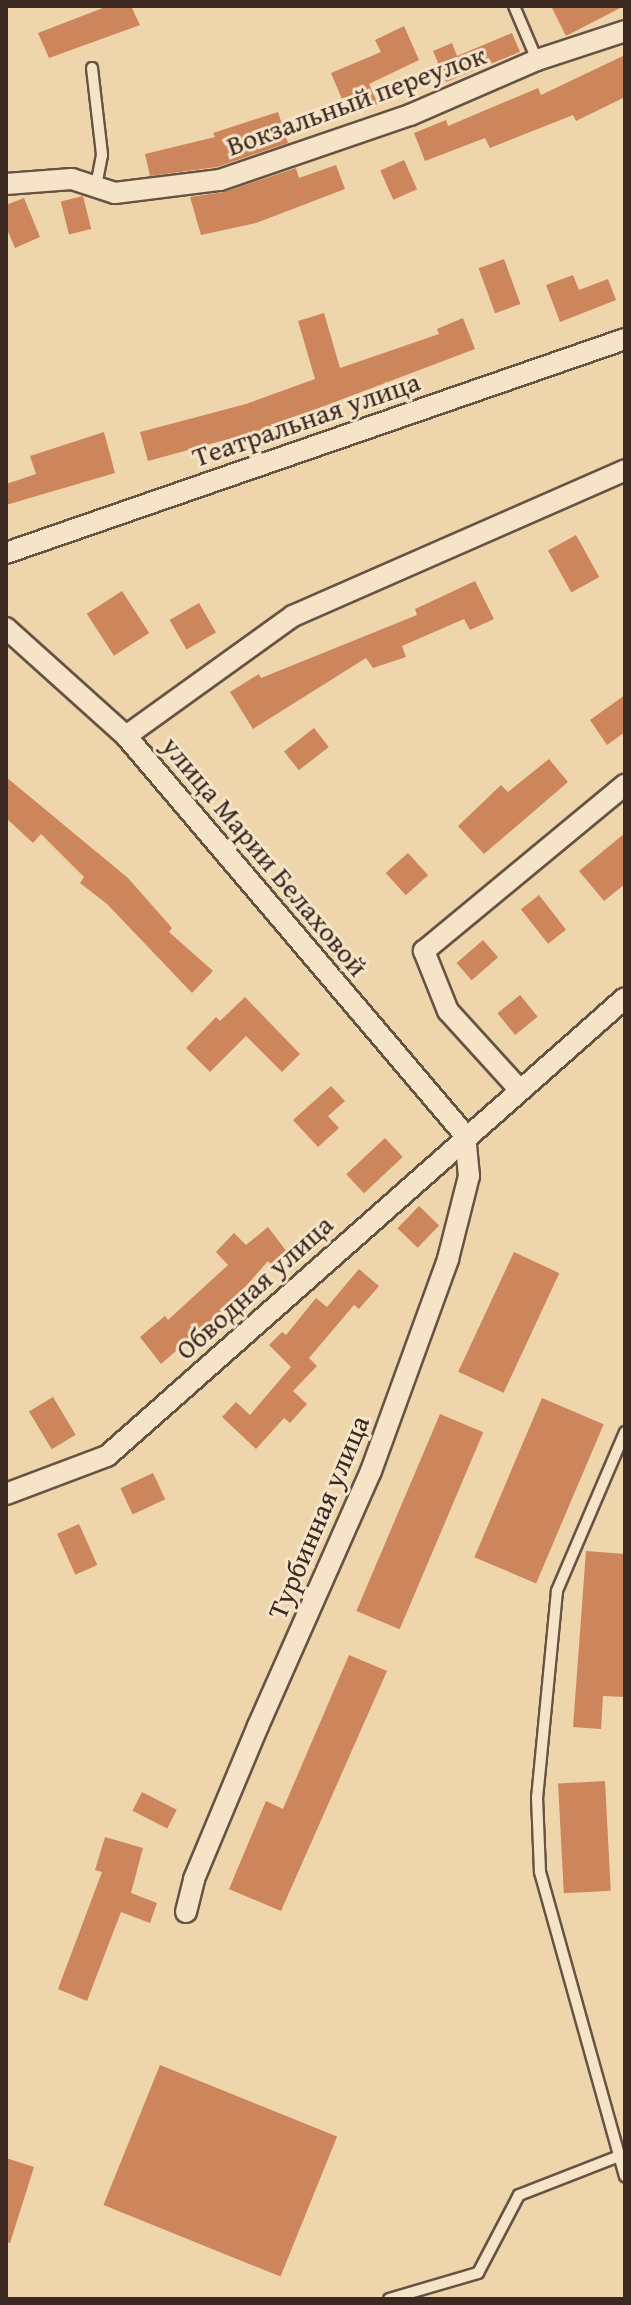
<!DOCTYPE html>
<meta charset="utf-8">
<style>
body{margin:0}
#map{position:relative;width:631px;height:2305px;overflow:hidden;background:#efd5ab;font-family:"Gentium Book Plus",serif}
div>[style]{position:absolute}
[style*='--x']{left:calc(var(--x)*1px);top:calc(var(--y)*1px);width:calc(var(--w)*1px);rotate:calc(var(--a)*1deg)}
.building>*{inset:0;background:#cd855b;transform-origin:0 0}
.roads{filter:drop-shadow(2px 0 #675344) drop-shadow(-2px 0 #675344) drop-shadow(0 2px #675344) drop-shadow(0 -2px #675344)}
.service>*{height:10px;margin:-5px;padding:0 5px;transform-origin:5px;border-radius:5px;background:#f5e4c8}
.minor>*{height:20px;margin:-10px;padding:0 10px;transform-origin:10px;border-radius:10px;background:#f5e4c8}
span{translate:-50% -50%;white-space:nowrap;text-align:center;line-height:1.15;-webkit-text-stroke:6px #f5e4c8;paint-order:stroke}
.street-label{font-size:28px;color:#3a2821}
.frame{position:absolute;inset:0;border:8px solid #3a2821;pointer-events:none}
</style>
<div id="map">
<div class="building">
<div style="clip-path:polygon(108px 6px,131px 6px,140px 25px,49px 58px,38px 33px)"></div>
<div style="clip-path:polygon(551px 6px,624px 6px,566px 36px)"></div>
<div style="clip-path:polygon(404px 26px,419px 60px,369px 84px,378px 104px,349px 116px,331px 73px,381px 52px,375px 40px)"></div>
<div style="clip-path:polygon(512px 33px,520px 52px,446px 82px,433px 51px,452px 43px,457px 56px)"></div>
<div style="clip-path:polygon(625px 55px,625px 97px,576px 121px,573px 115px,490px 148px,485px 138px,425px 161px,414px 133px,446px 120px,448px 126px,538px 88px,541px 95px)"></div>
<div style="clip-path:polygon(278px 112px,288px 143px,217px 167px,150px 176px,145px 154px,215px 137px,213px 133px)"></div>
<div style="left:404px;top:160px;width:32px;height:26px;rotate:66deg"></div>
<div style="clip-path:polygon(336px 165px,345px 189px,256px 223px,201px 235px,190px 197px,224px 192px,296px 168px,299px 178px)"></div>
<div style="left:83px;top:196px;width:34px;height:23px;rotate:76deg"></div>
<div style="clip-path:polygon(24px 198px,40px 237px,15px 248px,6px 227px,6px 205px)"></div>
<div style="left:504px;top:259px;width:48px;height:27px;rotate:70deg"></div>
<div style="clip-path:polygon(573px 275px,579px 290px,608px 279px,616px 300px,560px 322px,546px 285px)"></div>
<div style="clip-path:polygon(324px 313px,340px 368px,439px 334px,437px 329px,463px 318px,475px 349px,258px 431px,148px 461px,140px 432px,246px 404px,315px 379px,298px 321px)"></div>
<div style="clip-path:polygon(104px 432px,115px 473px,6px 505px,6px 484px,36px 474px,30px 456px)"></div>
<div style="left:576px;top:535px;width:48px;height:32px;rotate:61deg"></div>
<div style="clip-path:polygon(475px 581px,494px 619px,470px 630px,464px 619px,402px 646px,406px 657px,373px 668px,366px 658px,253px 729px,230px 692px,259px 674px,261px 678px,417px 615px,415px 609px)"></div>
<div style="left:122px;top:591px;width:50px;height:42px;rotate:57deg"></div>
<div style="left:199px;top:603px;width:34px;height:34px;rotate:60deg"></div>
<div style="clip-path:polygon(625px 695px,625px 732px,607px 745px,590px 720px)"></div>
<div style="left:314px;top:728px;width:24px;height:38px;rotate:52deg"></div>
<div style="clip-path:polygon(549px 759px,568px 782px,484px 854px,458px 826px,501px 785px,508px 792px)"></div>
<div style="clip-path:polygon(6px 777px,128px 878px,172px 928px,169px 932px,213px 971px,192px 993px,107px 904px,80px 883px,84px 877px,41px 834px,33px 843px,6px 818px)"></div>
<div style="clip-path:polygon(625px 833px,625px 884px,604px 901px,579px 871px)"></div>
<div style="left:408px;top:853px;width:30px;height:30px;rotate:48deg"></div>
<div style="left:539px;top:895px;width:44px;height:23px;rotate:52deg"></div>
<div style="left:483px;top:940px;width:23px;height:35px;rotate:49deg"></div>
<div style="left:520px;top:995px;width:28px;height:29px;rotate:51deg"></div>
<div style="clip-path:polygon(245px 997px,300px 1054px,282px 1072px,246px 1036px,210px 1072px,186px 1048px,216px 1017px,220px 1021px)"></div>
<div style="clip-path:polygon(331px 1086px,345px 1101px,328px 1116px,339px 1128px,318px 1147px,293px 1120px)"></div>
<div style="left:385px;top:1138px;width:26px;height:53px;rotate:47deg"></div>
<div style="left:419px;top:1206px;width:28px;height:31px;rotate:44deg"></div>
<div style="clip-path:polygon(268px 1227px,287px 1252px,271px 1264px,268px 1261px,232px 1302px,161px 1364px,140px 1337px,165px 1316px,168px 1320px,228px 1265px,216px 1252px,234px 1233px,246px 1245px)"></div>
<div style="left:514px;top:1252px;width:50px;height:132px;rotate:25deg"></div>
<div style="clip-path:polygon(359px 1269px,379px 1286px,359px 1309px,354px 1305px,309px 1358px,317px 1366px,293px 1391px,307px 1404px,290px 1423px,284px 1418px,256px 1449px,222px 1417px,236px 1402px,250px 1415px,291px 1367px,269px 1345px,282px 1332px,286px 1335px,316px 1298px,327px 1307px)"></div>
<div style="left:53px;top:1397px;width:44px;height:28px;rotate:59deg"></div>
<div style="left:542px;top:1398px;width:67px;height:173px;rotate:23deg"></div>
<div style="left:440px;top:1414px;width:47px;height:214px;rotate:23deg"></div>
<div style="left:153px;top:1473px;width:29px;height:36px;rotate:65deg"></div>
<div style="left:79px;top:1524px;width:45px;height:24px;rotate:66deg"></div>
<div style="clip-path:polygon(586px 1551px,625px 1554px,625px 1697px,603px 1696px,601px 1729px,573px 1727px)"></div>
<div style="clip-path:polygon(349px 1655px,387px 1671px,281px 1911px,229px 1889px,266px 1801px,283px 1809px)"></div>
<div style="left:605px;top:1781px;width:110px;height:47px;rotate:87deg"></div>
<div style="left:142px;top:1792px;width:39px;height:21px;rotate:27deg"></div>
<div style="clip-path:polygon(105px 1837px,143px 1848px,131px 1893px,157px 1903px,150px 1923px,121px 1912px,87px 2001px,58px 1989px,102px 1872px,95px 1870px)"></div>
<div style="left:160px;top:2065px;width:191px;height:151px;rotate:22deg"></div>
<div style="clip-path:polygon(6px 2158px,34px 2167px,10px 2243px,6px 2242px)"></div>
</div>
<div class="roads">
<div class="service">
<div style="--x:514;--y:6;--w:59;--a:66.9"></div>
<div style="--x:92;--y:68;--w:88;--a:83.4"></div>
<div style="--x:102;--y:155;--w:33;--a:101"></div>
<div style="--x:625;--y:1432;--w:173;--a:113.2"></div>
<div style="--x:557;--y:1591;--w:207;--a:95.5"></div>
<div style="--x:537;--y:1797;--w:75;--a:87.7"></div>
<div style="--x:540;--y:1872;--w:316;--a:74.4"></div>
<div style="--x:389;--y:2299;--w:93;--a:-16.3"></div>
<div style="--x:478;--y:2273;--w:88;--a:-62.3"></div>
<div style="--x:519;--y:2195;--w:107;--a:-21.3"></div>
</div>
<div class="minor">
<div style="--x:6;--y:184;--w:66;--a:-4.3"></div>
<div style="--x:72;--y:179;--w:45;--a:18"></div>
<div style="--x:115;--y:193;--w:106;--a:-7.1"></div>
<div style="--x:220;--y:180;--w:201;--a:-18.9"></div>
<div style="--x:410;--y:115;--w:138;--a:-23.4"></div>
<div style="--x:537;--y:60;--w:93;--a:-18.2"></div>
<div style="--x:6;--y:553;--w:655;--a:-19.07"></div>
<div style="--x:6;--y:628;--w:161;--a:42"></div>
<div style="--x:126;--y:736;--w:524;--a:49.65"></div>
<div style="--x:126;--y:736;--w:206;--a:-35.7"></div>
<div style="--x:293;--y:616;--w:363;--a:-23.7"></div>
<div style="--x:519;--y:1089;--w:105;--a:-132.3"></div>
<div style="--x:448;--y:1011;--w:65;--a:-111.8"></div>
<div style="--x:424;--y:951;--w:261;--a:-39.6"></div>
<div style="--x:6;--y:1494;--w:108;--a:-20.6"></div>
<div style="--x:107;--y:1456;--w:691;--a:-41.48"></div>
<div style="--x:186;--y:1912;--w:34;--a:-76"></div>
<div style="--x:194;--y:1879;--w:166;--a:-67.3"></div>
<div style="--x:258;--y:1726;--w:279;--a:-66.1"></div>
<div style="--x:371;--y:1471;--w:226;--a:-70"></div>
<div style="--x:448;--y:1259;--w:86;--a:-75.8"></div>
<div style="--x:469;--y:1176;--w:41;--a:-95.6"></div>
</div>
</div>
<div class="street-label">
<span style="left:356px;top:100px;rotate:-20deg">Вокзальный переулок</span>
<span style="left:306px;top:419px;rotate:-19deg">Театральная улица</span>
<span style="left:265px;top:856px;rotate:50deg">улица Марии Белаховой</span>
<span style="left:254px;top:1287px;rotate:-42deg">Обводная улица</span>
<span style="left:318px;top:1517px;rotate:-67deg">Турбинная улица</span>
</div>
<div class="frame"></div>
</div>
